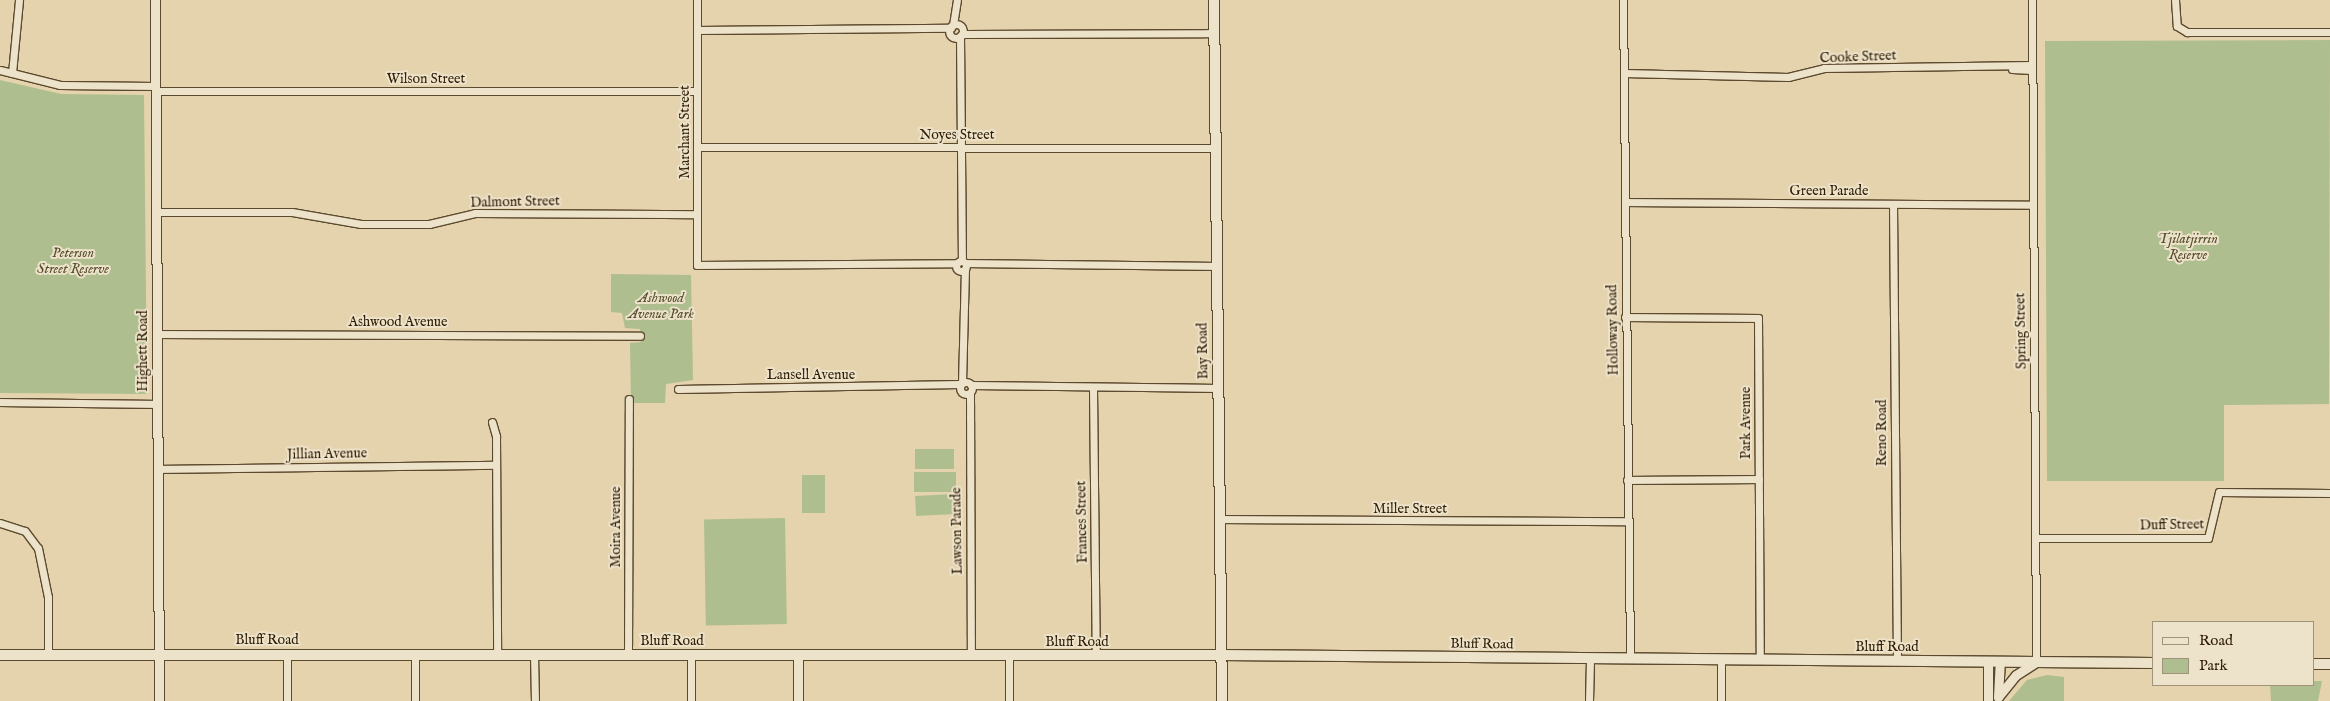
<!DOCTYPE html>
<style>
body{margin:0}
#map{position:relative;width:2330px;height:701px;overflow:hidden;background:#e4d3ad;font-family:"IM FELL English",serif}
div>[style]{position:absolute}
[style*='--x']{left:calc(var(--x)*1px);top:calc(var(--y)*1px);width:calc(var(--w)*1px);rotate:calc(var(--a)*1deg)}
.green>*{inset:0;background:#afbe8e;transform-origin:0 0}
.roads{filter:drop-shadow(1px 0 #5c4a2e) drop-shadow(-1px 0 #5c4a2e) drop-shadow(0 1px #5c4a2e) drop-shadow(0 -1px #5c4a2e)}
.minor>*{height:7px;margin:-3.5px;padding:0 3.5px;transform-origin:3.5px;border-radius:3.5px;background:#ede2ca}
.minor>.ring{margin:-3.5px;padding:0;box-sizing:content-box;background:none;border:7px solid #ede2ca;border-radius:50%}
.tertiary>*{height:9px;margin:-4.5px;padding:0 4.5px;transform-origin:4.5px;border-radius:4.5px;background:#ede2ca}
.secondary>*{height:10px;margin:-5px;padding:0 5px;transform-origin:5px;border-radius:5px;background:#ede2ca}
span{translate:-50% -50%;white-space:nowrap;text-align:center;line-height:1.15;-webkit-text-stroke:4px #ede2ca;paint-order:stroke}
.street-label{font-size:14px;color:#2e1c03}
.park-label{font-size:14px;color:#554d2d;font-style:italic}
.legend{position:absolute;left:2152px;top:621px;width:162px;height:65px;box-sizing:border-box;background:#ede2ca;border:1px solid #a1937a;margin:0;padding:6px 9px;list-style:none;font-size:15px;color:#2e1c03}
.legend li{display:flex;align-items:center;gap:10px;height:25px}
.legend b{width:25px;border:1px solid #a1937a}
</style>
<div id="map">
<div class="green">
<div style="clip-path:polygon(2330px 40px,2329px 404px,2224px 405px,2224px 481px,2047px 481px,2045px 41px)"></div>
<div style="clip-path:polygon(0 80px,61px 94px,144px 95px,147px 394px,0 393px)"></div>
<div style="clip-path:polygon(611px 274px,691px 275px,693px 380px,666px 384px,665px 403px,631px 403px,630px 343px,641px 342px,640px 329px,625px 328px,622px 313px,611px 312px)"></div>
<div style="left:954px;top:449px;width:20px;height:39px;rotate:90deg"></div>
<div style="left:914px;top:472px;width:42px;height:20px"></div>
<div style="left:825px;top:475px;width:38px;height:23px;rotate:90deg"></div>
<div style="left:954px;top:494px;width:20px;height:39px;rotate:87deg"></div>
<div style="left:785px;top:518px;width:106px;height:81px;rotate:89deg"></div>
<div style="clip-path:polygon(2047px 675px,2064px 677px,2064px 701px,2009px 701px,2027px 680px)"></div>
<div style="clip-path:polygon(2314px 681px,2322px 681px,2318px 701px,2271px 701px,2270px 685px,2314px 685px)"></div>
</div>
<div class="roads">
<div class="minor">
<div style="--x:697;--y:0;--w:265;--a:90"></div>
<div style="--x:697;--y:265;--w:260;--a:-0.4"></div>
<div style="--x:1623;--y:0;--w:659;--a:89.39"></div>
<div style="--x:2032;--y:0;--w:662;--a:89.65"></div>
<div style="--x:2175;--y:0;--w:26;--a:86"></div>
<div style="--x:2177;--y:26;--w:12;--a:31"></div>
<div style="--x:2187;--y:32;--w:143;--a:0"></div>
<div class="ring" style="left:949px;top:24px;width:7px;height:7px"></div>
<div style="--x:953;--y:25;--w:25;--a:-81"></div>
<div style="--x:697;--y:30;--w:254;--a:-0.5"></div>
<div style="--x:962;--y:34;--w:253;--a:-0.2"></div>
<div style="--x:960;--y:36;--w:225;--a:89.5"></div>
<div style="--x:2012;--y:69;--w:20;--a:3"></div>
<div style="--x:0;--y:70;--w:62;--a:14"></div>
<div style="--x:60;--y:85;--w:95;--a:0.6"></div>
<div style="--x:12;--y:73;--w:73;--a:-84.5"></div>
<div style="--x:1624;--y:73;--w:164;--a:1.4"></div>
<div style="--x:1788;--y:77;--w:37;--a:-14"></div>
<div style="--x:1824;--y:68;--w:208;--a:-0.8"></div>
<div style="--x:155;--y:91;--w:542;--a:0"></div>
<div style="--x:697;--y:147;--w:520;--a:0.11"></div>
<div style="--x:1625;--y:202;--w:408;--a:0.4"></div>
<div style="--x:1893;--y:204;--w:457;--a:89.5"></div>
<div style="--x:156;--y:212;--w:136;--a:0"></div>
<div style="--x:292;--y:212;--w:70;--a:9.9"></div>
<div style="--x:361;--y:224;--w:68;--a:0"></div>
<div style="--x:429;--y:224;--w:47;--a:-13.4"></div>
<div style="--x:475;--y:213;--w:222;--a:0.3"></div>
<div class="ring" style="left:956px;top:261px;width:3px;height:3px"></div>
<div style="--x:966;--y:263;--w:250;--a:0.7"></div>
<div style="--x:1625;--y:317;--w:133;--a:0.4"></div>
<div style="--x:1758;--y:318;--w:342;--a:89.7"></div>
<div style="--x:157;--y:334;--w:483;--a:0.2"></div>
<div class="ring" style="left:960px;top:382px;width:5px;height:5px"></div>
<div style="--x:962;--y:383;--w:114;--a:-88.5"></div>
<div style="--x:971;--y:385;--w:247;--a:0.7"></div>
<div style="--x:1093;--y:388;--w:268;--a:89.4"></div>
<div style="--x:678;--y:389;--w:282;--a:-1"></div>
<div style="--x:970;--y:393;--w:262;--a:89.8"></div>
<div style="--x:0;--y:402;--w:157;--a:0.7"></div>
<div style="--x:492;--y:422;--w:15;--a:74"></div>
<div style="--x:496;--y:436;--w:218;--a:89.7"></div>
<div style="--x:158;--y:469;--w:338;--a:-0.7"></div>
<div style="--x:1627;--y:480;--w:132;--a:-0.4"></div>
<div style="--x:1219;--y:519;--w:408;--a:0.3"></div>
<div style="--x:0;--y:523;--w:26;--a:18"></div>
<div style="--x:25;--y:531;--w:21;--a:53"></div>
<div style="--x:38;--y:548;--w:50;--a:78.5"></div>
<div style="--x:48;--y:597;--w:58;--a:90"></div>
<div style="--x:2036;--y:538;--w:172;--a:0"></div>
<div style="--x:2208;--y:538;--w:47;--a:-76.6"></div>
<div style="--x:2219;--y:492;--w:111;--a:0.5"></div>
<div style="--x:415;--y:654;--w:47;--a:90"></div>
<div style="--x:534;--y:654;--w:47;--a:88.8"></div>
<div style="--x:628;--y:655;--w:256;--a:-89.8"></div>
<div style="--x:691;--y:655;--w:46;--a:90"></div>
<div style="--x:1009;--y:655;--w:46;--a:90"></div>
<div style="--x:287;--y:701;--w:48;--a:-90"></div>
<div style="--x:1589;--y:701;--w:42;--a:-88.6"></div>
<div style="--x:1721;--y:701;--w:41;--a:-90"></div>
</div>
<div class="tertiary">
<div style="--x:155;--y:0;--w:701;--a:89.67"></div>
<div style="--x:798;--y:655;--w:46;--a:90"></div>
<div style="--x:1988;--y:662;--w:39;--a:90"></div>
<div style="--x:1998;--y:697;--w:28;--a:-51"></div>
<div style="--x:2016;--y:675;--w:24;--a:-33"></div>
<div style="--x:1998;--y:697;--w:35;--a:-87"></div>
</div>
<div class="secondary">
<div style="--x:1214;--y:0;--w:701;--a:89.35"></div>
<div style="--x:0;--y:655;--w:1221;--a:0"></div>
<div style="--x:1221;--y:655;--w:933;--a:0.49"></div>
<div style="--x:2314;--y:664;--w:16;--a:0"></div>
</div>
</div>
<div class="street-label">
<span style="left:1858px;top:57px;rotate:-2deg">Cooke Street</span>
<span style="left:426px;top:79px">Wilson Street</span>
<span style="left:685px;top:132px;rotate:-90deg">Marchant Street</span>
<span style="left:957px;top:135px">Noyes Street</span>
<span style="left:1829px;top:191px">Green Parade</span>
<span style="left:515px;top:202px;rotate:-1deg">Dalmont Street</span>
<span style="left:398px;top:322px">Ashwood Avenue</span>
<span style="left:1613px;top:330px;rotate:-91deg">Holloway Road</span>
<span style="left:2021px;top:331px;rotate:-91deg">Spring Street</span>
<span style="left:143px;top:351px;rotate:-90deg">Highett Road</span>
<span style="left:1203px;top:351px;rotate:-91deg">Bay Road</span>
<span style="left:811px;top:375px">Lansell Avenue</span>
<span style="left:1746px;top:423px;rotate:-90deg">Park Avenue</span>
<span style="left:1882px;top:433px;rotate:-90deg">Reno Road</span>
<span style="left:327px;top:454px;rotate:-1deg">Jillian Avenue</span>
<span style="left:1410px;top:509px">Miller Street</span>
<span style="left:1082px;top:522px;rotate:-91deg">Frances Street</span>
<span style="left:2172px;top:525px;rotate:-1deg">Duff Street</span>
<span style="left:616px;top:527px;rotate:-90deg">Moira Avenue</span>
<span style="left:957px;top:531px;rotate:-91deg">Lawson Parade</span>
<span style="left:267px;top:640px">Bluff Road</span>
<span style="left:672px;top:641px">Bluff Road</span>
<span style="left:1077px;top:642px">Bluff Road</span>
<span style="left:1482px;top:644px;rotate:1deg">Bluff Road</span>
<span style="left:1887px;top:647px">Bluff Road</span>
</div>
<div class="park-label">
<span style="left:2188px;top:247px">Tjilatjirrin<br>Reserve</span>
<span style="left:73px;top:261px">Peterson<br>Street Reserve</span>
<span style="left:661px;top:306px">Ashwood<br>Avenue Park</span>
</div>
<ul class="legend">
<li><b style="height:6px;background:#ede2ca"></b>Road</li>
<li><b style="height:14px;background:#afbe8e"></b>Park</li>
</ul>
</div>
